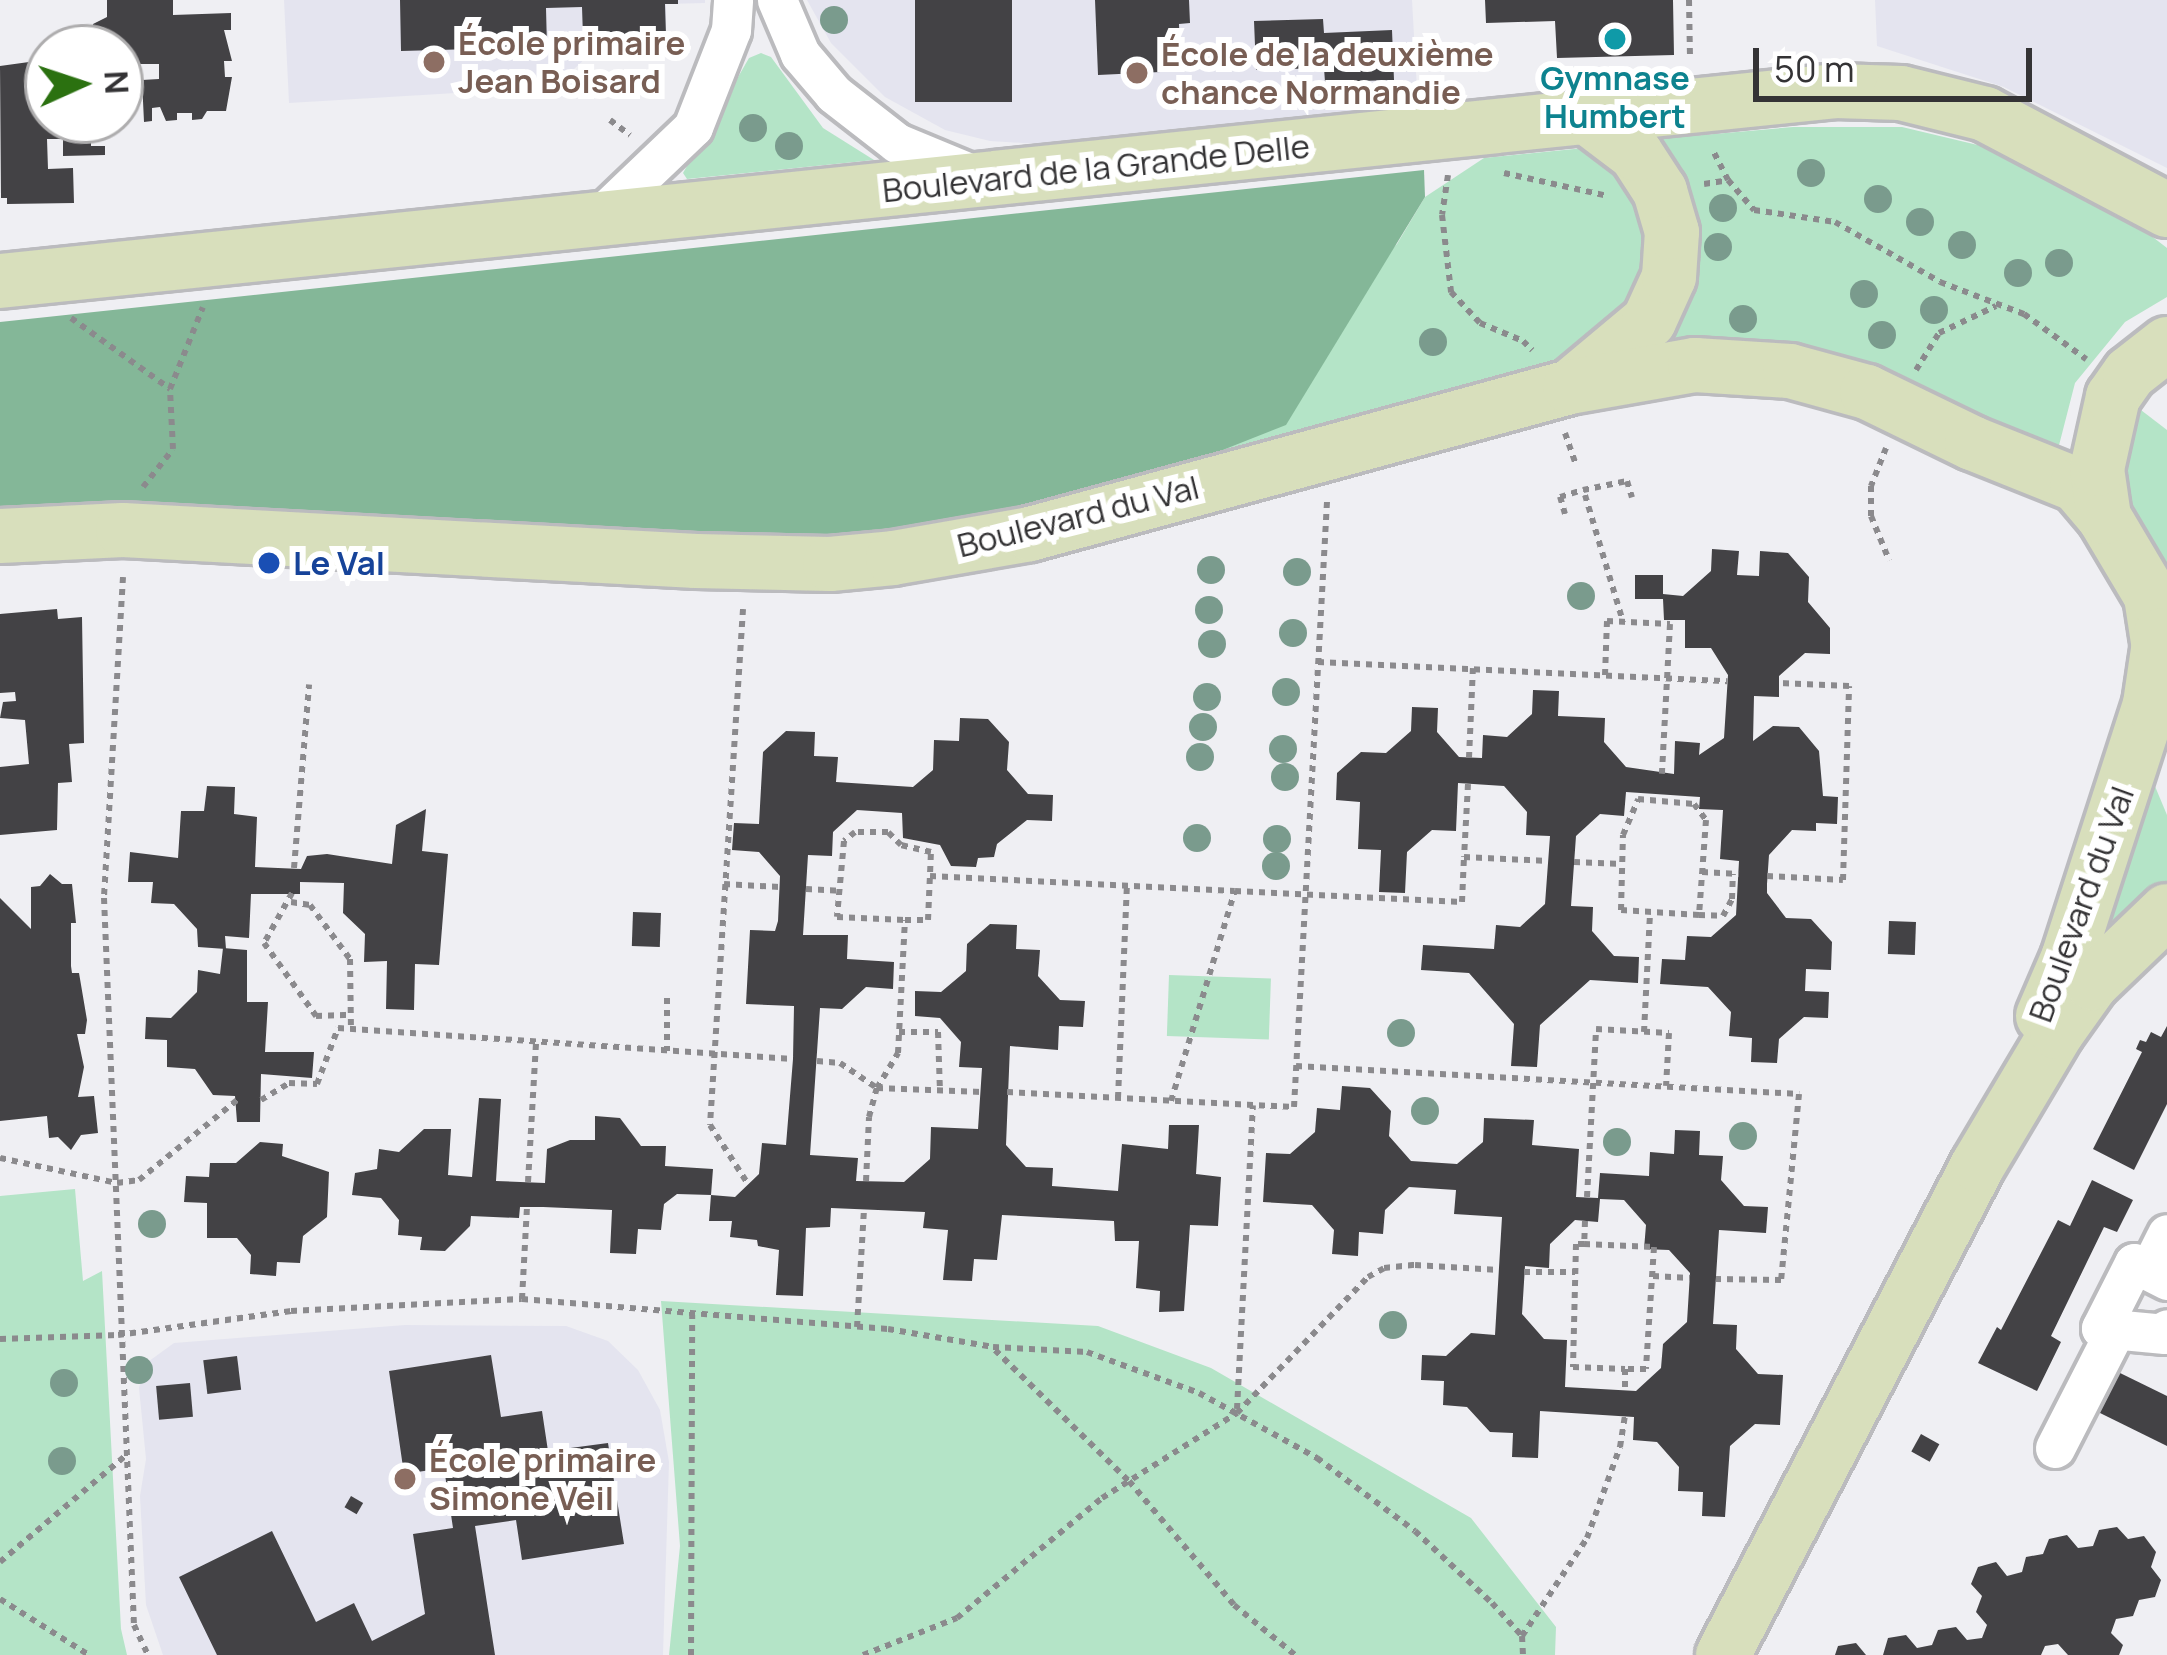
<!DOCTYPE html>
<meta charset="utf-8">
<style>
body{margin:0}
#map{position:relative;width:2167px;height:1655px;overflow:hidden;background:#efeff3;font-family:Manrope,sans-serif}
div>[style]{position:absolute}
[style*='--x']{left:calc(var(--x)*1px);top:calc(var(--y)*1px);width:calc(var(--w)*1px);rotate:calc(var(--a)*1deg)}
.built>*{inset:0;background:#e4e4ef}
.green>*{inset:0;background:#b4e4c7;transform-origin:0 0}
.forest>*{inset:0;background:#84b798}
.building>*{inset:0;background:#434245;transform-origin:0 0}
.path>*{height:6px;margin-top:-3px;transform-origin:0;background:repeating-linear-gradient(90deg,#8b8a8d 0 6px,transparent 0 12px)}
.roads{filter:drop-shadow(3px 0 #bbbbbe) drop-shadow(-3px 0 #bbbbbe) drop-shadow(0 3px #bbbbbe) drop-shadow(0 -3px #bbbbbe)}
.street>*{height:39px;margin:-19.5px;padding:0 19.5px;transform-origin:19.5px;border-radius:19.5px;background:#fff}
.secondary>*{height:54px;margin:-27px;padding:0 27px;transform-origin:27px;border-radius:27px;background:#d8dfbc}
.trees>*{width:28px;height:28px;margin:-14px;border-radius:50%;background:#7a9b8d}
.dots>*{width:33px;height:33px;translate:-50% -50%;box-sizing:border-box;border:6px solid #fff;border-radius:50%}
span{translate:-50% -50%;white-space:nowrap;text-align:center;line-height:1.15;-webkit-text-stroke:12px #fff;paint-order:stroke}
.education-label{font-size:33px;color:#785e54;font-weight:700}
.left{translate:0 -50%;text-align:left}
.culture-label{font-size:33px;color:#0d838f;font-weight:700}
.street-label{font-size:33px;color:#343335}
.transit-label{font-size:33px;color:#164399;font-weight:700}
.north{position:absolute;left:24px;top:24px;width:120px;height:120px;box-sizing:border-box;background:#fff;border:3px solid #aeadae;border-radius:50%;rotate:87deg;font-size:33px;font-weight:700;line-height:48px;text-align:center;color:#343335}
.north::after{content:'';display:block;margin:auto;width:42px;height:54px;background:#2b7110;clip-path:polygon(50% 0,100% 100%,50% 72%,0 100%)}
.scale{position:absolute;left:1753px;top:48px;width:279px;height:54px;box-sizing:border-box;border:6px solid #343335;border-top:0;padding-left:15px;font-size:36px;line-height:42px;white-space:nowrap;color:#343335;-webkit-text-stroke:9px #fff;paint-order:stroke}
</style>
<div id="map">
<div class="built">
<div style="clip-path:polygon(284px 0,705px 0,705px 3px,666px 4px,666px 35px,608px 37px,555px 87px,289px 103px)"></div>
<div style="clip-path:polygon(807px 0,1412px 0,1418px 107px,1039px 144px,990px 141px,945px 130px,885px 97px,831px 43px)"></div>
<div style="clip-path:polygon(1875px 0,2167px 0,2167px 168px,2004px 87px,1877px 46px)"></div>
<div style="clip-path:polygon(405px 1325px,566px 1326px,608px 1341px,638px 1370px,660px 1410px,669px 1462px,663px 1655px,163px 1655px,146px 1605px,140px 1496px,146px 1459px,139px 1388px,145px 1364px,174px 1343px)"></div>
</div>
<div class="green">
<div style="clip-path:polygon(761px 53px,771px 57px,823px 128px,874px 160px,687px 179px,683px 173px,749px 58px)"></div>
<div style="clip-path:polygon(1793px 127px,1902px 127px,1986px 147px,2119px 211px,2167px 248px,2167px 297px,2125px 322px,2075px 383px,2056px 457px,1661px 346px,1688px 201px,1674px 162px,1645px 140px)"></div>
<div style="clip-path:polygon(1594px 147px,1648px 207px,1643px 287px,1609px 339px,1540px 379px,1167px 472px,1397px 244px,1425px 197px,1484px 158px)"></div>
<div style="clip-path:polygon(2137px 407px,2167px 430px,2167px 592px,2121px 500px,2124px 433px)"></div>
<div style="clip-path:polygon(2149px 772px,2167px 815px,2167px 895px,2086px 973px)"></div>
<div style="left:1169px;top:975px;width:102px;height:61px;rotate:2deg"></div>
<div style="clip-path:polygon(75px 1189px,83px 1281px,102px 1271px,121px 1629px,127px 1655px,0 1655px,0 1196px)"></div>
<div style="clip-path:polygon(661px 1301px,1098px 1326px,1211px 1368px,1471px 1518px,1556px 1627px,1555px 1655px,669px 1655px,680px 1546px)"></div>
</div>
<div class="forest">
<div style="clip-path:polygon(1424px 170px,1425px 197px,1286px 425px,1167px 472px,1002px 525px,814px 543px,0 519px,0 322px)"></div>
</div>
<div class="building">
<div style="clip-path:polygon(107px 0,173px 0,173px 15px,231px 13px,231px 30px,224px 30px,232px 61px,224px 61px,225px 77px,232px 77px,226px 111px,207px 111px,202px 119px,192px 120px,192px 113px,177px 113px,177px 120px,166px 121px,160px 107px,152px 108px,152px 121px,144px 122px,142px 80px,159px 79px,159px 64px,130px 64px,130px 90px,120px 90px,120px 48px,94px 48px,93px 24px,107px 17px)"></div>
<div style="clip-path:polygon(400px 0,678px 0,678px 4px,665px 4px,666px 35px,583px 37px,582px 7px,546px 8px,547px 47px,401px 51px)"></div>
<div style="left:915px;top:0;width:97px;height:102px"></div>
<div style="clip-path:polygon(1095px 0,1189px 0,1190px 23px,1179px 24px,1181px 71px,1098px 75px)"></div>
<div style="clip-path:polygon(1485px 0,1673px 0,1674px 55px,1557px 58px,1555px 21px,1486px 23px)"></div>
<div style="clip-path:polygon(1323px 19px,1324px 33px,1392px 30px,1394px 80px,1325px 82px,1324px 68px,1256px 70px,1254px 21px)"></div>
<div style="clip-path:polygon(29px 62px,45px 66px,48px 73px,48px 120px,105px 122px,105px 133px,91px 138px,91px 146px,105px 146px,105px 155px,63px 156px,63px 139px,47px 139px,48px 169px,73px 168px,74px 203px,7px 204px,7px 198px,1px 198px,0 66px)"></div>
<div style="clip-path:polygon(1712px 549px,1739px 551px,1737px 575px,1759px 576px,1760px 551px,1788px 553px,1809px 577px,1808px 602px,1830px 628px,1830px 654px,1805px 653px,1779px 676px,1779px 697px,1754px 696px,1753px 741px,1773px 726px,1799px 727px,1819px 751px,1823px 796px,1838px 797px,1837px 824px,1816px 823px,1816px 831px,1792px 830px,1769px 855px,1767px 884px,1767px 893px,1786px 918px,1811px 919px,1832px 942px,1831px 970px,1806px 969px,1805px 991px,1829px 992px,1828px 1018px,1804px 1017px,1779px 1039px,1777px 1063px,1751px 1062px,1752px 1038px,1729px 1036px,1731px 1012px,1708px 987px,1660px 984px,1662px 959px,1685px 960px,1687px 936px,1711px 937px,1736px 915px,1739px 861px,1720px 859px,1723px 810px,1699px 809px,1700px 797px,1626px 792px,1624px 816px,1600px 814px,1576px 836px,1571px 906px,1593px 907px,1592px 931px,1614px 956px,1639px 957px,1638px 983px,1590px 980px,1540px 1025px,1537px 1067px,1511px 1066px,1514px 1024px,1469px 973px,1421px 970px,1423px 945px,1494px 949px,1496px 925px,1520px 927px,1545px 904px,1550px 836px,1526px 835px,1527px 812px,1504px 786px,1458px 783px,1456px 831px,1432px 830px,1407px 852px,1405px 893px,1379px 892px,1381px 850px,1358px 849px,1360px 802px,1336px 800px,1337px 773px,1361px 752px,1386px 753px,1411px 731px,1412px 707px,1438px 708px,1437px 732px,1459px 757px,1482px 758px,1483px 735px,1507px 737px,1532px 714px,1533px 690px,1559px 691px,1558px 716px,1605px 718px,1604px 742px,1626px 767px,1674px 774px,1675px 741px,1700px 743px,1699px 755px,1724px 738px,1728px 675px,1711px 648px,1685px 648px,1685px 620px,1664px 620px,1663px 599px,1635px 599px,1635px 575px,1663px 575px,1663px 594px,1683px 596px,1711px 571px)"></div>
<div style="clip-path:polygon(57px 609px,58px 619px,82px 617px,84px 743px,69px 744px,72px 782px,58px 783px,57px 830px,0 835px,0 767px,29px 764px,25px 720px,0 718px,3px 702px,16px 701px,15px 692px,0 693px,0 614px)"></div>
<div style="clip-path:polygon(960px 718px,988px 719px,1009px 742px,1007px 770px,1028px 794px,1053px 795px,1052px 821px,1027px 820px,997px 844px,994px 857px,978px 858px,976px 867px,951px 866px,940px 845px,903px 838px,902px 813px,857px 810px,833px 832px,832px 856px,808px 855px,803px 935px,848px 935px,847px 959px,894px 962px,893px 989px,866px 987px,842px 1009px,820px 1008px,810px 1155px,858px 1158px,856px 1181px,904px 1182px,930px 1159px,931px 1127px,978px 1129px,982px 1068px,959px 1067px,961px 1042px,940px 1018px,915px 1016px,915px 991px,941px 992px,966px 971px,967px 944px,990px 924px,1017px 925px,1016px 949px,1040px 950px,1038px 976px,1060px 1000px,1085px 1001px,1083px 1027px,1059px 1026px,1058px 1050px,1010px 1046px,1006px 1145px,1026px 1167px,1053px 1168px,1052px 1186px,1118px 1191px,1122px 1144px,1168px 1149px,1169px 1125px,1199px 1125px,1196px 1174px,1221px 1177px,1218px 1226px,1190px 1225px,1184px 1311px,1159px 1312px,1160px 1291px,1136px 1288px,1139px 1241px,1115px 1241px,1114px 1221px,1002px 1215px,997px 1260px,974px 1259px,972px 1281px,943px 1280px,948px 1230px,923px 1228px,925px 1212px,831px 1208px,830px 1227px,806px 1228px,803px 1296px,776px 1295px,779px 1250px,758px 1246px,757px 1240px,730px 1237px,732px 1221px,709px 1221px,711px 1195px,677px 1194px,664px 1204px,661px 1230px,638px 1229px,636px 1254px,610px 1253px,612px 1210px,543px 1207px,520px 1207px,519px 1218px,471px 1216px,470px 1226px,445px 1251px,420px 1250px,422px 1237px,398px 1235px,399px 1220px,381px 1198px,352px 1195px,355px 1173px,377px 1169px,379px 1149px,399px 1152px,424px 1129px,451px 1129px,448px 1175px,472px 1177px,479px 1098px,501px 1099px,496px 1181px,545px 1183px,547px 1149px,570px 1140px,595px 1140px,595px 1116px,620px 1118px,641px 1146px,666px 1146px,665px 1166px,713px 1169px,711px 1195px,735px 1197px,759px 1174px,762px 1143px,786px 1145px,793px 1059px,794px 1006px,746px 1004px,750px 930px,775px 931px,778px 921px,780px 876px,759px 852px,732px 850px,734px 823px,759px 824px,763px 752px,786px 731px,815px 732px,814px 756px,838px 757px,836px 782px,913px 787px,933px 770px,934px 740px,959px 741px)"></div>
<div style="clip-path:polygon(207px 786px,235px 787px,234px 814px,257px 817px,255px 867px,301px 869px,307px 856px,327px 854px,392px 864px,396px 825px,426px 809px,422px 851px,448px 854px,439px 965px,415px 964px,414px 1010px,386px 1009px,387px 961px,364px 962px,365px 934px,343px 913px,344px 883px,300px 882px,300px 894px,251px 894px,249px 938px,225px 936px,226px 949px,198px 947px,197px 929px,174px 904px,151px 903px,153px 882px,128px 882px,130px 852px,178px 858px,181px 811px,204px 811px)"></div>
<div style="clip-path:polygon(50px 874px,62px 884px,72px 884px,76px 923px,71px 923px,71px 966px,72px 973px,79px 973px,87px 1020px,85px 1034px,77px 1034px,84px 1067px,78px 1097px,94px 1096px,98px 1133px,81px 1135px,71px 1150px,58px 1137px,49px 1138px,47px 1116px,0 1121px,0 898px,31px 929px,31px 887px,40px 886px)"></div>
<div style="left:633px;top:912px;width:28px;height:34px;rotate:2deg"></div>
<div style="left:1889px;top:921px;width:27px;height:33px;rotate:2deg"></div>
<div style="clip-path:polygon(223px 948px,247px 950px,247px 1002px,268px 1002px,265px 1052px,314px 1052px,312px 1078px,261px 1074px,260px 1122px,237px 1122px,235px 1096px,213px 1095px,195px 1069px,167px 1067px,167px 1040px,145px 1039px,146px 1017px,171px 1018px,197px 992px,198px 970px,220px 974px)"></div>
<div style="clip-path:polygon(2167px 1026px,2167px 1104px,2134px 1170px,2093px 1149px,2142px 1052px,2136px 1049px,2140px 1040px,2146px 1042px,2151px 1032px,2161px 1037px)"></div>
<div style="clip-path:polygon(evenodd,1342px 1086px,1370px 1088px,1391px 1111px,1389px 1136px,1411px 1161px,1457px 1164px,1483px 1142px,1484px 1118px,1534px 1120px,1532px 1145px,1579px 1149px,1576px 1197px,1598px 1198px,1600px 1173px,1649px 1176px,1650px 1152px,1674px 1154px,1675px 1130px,1700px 1131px,1699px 1155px,1723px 1156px,1721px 1180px,1744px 1206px,1768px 1207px,1766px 1233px,1719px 1230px,1713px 1324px,1737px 1325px,1736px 1349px,1758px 1374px,1783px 1375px,1780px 1425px,1755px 1424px,1730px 1446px,1725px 1517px,1702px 1516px,1703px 1492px,1678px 1491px,1679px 1467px,1657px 1442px,1633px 1440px,1634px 1417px,1540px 1411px,1538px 1458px,1512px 1457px,1513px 1433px,1490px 1432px,1467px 1407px,1443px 1405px,1444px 1381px,1421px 1380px,1422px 1355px,1446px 1356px,1471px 1333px,1495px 1335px,1502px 1217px,1454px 1214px,1456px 1190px,1409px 1187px,1385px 1210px,1383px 1234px,1359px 1232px,1358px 1256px,1332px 1254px,1334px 1230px,1312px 1205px,1263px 1202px,1266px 1153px,1290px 1154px,1315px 1132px,1317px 1108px,1340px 1110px,1342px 1086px,1600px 1199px,1624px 1200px,1646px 1225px,1644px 1249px,1669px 1250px,1690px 1273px,1687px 1322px,1663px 1344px,1661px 1368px,1636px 1391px,1565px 1387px,1567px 1340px,1544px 1339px,1522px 1314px,1525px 1266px,1549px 1268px,1550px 1244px,1575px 1220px,1598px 1222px,1600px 1199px)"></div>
<div style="clip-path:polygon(260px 1142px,283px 1144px,282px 1156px,329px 1172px,327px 1217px,303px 1236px,300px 1263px,277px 1262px,276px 1276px,250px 1274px,251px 1255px,237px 1238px,207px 1238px,207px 1203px,184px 1202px,186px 1176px,209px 1177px,210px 1163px,236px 1163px)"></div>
<div style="clip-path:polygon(2092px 1180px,2133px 1200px,2117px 1232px,2104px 1227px,2051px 1336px,2061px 1342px,2037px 1391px,1978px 1363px,1997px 1327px,2001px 1330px,2058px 1220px,2070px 1226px)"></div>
<div style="clip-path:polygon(491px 1355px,501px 1417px,542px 1411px,548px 1451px,608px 1443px,624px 1544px,522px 1560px,516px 1520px,475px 1526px,495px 1655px,217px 1655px,179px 1577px,272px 1531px,316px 1622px,354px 1603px,372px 1641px,425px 1614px,413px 1534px,453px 1528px,444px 1468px,404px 1474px,389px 1371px)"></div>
<div style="left:237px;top:1356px;width:34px;height:34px;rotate:83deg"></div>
<div style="clip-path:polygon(2118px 1372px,2167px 1396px,2167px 1446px,2098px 1412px)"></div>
<div style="left:190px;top:1383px;width:34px;height:34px;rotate:85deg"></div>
<div style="left:1921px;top:1434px;width:21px;height:20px;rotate:29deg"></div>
<div style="left:351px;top:1496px;width:14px;height:13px;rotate:30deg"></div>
<div style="clip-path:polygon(2117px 1527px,2128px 1539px,2144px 1536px,2156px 1552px,2151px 1567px,2161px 1580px,2155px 1597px,2139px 1600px,2133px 1616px,2116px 1619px,2111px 1633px,2123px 1645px,2119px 1655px,2068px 1655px,2058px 1644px,2045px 1646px,2041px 1655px,1883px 1655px,1888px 1638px,1906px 1635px,1917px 1648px,1932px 1645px,1938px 1630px,1956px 1627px,1967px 1640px,1982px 1638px,1987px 1625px,1976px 1612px,1982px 1596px,1971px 1584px,1978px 1567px,1996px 1562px,2007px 1576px,2022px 1572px,2026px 1557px,2043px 1554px,2049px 1539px,2067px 1535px,2078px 1548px,2093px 1546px,2099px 1530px)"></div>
<div style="clip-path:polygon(1856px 1643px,1866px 1655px,1835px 1655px,1838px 1646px)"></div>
</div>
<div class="path">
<div style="--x:1689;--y:0;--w:59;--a:89"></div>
<div style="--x:610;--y:120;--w:25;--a:37"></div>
<div style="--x:1504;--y:173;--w:107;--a:12.5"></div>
<div style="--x:1448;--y:175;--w:40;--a:98.5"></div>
<div style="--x:1442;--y:215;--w:78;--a:83.3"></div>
<div style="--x:1451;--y:292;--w:42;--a:46.9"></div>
<div style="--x:1480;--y:323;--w:47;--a:22.7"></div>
<div style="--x:1523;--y:341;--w:13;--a:45"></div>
<div style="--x:1728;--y:180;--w:40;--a:49"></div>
<div style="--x:1754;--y:210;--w:82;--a:8.4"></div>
<div style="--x:1835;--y:222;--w:121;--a:29.7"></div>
<div style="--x:1940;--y:282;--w:90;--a:20.9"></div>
<div style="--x:2024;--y:314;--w:77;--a:36"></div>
<div style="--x:1704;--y:184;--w:24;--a:-9"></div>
<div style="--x:1728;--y:180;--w:35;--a:-117"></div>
<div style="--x:71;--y:318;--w:122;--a:35.6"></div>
<div style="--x:1916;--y:370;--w:44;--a:-58.1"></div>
<div style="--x:1939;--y:333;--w:63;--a:-25.3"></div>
<div style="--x:1565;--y:433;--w:34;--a:71"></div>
<div style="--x:1886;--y:448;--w:41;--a:111.5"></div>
<div style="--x:1871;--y:486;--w:30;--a:90"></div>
<div style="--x:1871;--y:516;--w:48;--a:67.8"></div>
<div style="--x:143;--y:487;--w:48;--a:-51.7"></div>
<div style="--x:173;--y:449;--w:60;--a:-92.9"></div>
<div style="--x:170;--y:389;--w:88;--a:-68.1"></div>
<div style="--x:1585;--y:495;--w:133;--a:73.3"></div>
<div style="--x:1565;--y:514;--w:18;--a:-106"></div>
<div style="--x:1560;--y:497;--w:24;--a:-17"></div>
<div style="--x:1583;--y:490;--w:45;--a:-11.6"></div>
<div style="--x:1627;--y:481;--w:17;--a:73"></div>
<div style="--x:123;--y:577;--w:322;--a:93.4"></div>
<div style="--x:104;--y:898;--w:728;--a:87.64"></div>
<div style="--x:134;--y:1625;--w:33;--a:65"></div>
<div style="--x:743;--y:609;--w:517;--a:93.66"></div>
<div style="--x:710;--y:1125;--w:70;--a:57.2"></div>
<div style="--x:1318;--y:662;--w:410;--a:2.7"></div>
<div style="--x:1605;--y:675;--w:54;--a:-87.9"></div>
<div style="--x:1607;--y:621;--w:63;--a:2.7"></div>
<div style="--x:1670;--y:624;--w:150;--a:93.1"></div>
<div style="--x:1469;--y:758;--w:90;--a:-87.5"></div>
<div style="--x:1468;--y:784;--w:73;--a:93.1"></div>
<div style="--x:1464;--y:857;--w:84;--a:2.7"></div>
<div style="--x:1638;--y:799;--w:56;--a:5.1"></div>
<div style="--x:1694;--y:804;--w:20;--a:53"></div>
<div style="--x:1706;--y:820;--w:95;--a:94.2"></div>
<div style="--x:1699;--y:915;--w:78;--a:-176.3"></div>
<div style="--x:1621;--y:910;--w:75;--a:-88.5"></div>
<div style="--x:1623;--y:835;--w:39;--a:-67"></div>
<div style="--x:1574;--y:862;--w:48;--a:2.4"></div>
<div style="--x:294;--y:868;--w:184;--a:-85.3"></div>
<div style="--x:1702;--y:872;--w:37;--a:3"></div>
<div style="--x:930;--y:876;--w:305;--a:2.8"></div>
<div style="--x:1767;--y:876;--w:76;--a:3"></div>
<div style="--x:1843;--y:880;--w:194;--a:-88.2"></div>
<div style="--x:1849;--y:686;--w:70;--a:-177.5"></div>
<div style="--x:724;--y:884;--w:56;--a:3.1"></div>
<div style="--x:806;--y:889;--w:33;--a:3"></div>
<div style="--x:292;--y:893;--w:57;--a:119.2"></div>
<div style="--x:264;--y:943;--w:90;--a:54.5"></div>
<div style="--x:316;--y:1016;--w:35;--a:-2"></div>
<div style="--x:291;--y:902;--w:19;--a:9"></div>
<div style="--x:310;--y:905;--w:67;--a:53.5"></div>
<div style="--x:350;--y:959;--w:70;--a:89.2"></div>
<div style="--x:1699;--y:915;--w:24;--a:2"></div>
<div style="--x:1723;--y:916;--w:19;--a:-62"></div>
<div style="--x:1732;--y:899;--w:25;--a:-88"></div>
<div style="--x:667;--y:998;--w:53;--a:90"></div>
<div style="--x:899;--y:1032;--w:39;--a:0"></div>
<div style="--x:938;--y:1032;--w:59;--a:88.1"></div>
<div style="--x:1644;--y:1032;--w:120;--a:-87.1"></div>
<div style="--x:817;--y:1061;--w:23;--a:5"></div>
<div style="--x:840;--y:1063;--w:45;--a:34"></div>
<div style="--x:877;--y:1088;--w:105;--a:2.2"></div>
<div style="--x:1296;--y:1066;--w:504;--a:3.19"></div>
<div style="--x:1799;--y:1094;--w:187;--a:95.5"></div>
<div style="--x:1781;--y:1280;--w:65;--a:-179.1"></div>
<div style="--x:1007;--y:1092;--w:287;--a:3"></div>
<div style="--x:1294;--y:1107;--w:607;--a:-86.88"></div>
<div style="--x:1118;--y:1098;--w:212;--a:-87.6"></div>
<div style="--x:261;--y:1100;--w:33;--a:-31"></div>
<div style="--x:289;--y:1083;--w:28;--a:2"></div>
<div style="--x:317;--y:1084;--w:60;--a:-69.4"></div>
<div style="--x:338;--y:1028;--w:456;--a:3.9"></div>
<div style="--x:1171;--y:1101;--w:220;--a:-73.1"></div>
<div style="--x:1235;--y:891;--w:227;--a:2.8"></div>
<div style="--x:1462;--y:902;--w:45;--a:-87.5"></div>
<div style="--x:0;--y:1158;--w:120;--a:12.1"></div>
<div style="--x:117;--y:1183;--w:22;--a:-8"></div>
<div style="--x:139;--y:1180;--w:127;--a:-39.2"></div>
<div style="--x:866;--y:1181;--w:64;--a:-87.3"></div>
<div style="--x:869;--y:1117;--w:30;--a:-75"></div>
<div style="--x:877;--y:1088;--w:41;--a:-59"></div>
<div style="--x:898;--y:1053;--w:133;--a:-87"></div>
<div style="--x:905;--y:920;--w:23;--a:0"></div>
<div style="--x:928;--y:920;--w:68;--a:-87.5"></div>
<div style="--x:931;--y:852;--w:31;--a:-167"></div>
<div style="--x:901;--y:845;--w:18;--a:-135"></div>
<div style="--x:888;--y:832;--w:33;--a:180"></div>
<div style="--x:855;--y:832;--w:14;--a:141"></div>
<div style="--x:844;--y:841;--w:76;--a:95.3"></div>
<div style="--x:837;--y:917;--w:68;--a:2.5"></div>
<div style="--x:528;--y:1182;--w:140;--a:-86.7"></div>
<div style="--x:1587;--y:1197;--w:168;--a:-86.9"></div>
<div style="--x:1596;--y:1029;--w:73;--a:3.1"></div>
<div style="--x:1669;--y:1033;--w:53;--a:93.2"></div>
<div style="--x:1585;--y:1221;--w:23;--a:92"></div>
<div style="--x:1584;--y:1244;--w:8;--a:180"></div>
<div style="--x:1576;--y:1244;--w:123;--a:91.4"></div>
<div style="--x:1573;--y:1367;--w:52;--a:2.2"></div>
<div style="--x:1625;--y:1369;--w:22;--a:90"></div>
<div style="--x:1584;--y:1244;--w:70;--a:2.5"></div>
<div style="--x:1654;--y:1247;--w:122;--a:93.8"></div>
<div style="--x:1646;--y:1369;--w:20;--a:180"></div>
<div style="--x:1524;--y:1272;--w:51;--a:0"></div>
<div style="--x:1653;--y:1276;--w:37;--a:3"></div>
<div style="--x:522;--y:1299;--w:91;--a:-86.9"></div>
<div style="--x:857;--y:1327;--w:119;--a:-86.6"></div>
<div style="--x:0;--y:1339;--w:118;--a:-1.9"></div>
<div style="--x:118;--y:1335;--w:175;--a:-7.9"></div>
<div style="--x:291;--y:1311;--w:231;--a:-3"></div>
<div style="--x:522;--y:1299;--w:367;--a:4.7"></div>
<div style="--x:888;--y:1329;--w:107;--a:9.7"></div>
<div style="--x:993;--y:1347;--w:94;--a:3"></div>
<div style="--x:1087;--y:1352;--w:119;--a:20.1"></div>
<div style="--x:1199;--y:1393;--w:135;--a:28.8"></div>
<div style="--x:1317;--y:1458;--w:122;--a:36.7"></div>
<div style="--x:1415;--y:1531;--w:105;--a:43.1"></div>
<div style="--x:1492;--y:1603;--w:45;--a:47.7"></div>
<div style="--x:1522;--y:1636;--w:19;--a:87"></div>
<div style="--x:995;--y:1350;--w:187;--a:44.4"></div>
<div style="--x:1129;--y:1481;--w:162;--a:49.7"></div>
<div style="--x:1234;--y:1605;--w:79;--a:39.3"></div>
<div style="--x:1237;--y:1409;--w:304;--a:-87"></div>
<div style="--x:0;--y:1562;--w:164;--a:-40.3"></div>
<div style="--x:0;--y:1599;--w:105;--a:32.2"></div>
<div style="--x:1522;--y:1636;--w:118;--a:-56.4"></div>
<div style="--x:1587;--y:1538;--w:97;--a:-70.1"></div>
<div style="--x:1620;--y:1447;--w:31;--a:-81"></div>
<div style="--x:691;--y:1655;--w:340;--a:-89.8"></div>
<div style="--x:863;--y:1655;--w:101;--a:-21.5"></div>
<div style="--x:957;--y:1618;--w:188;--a:-39.6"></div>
<div style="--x:1102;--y:1498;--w:160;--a:-32.2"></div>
<div style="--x:1237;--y:1413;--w:189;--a:-46.1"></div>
<div style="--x:1368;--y:1277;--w:18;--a:-29"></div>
<div style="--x:1384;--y:1268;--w:31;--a:-6"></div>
<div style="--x:1415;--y:1265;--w:84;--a:3.4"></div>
</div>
<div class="roads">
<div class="street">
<div style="--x:777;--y:0;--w:59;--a:66.9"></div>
<div style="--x:800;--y:54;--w:52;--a:49.6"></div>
<div style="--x:834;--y:94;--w:80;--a:37.9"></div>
<div style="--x:897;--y:143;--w:89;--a:22.5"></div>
<div style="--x:601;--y:215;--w:127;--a:-43.7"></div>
<div style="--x:693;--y:127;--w:104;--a:-68.6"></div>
<div style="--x:731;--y:30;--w:30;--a:-86"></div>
<div style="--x:2149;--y:1270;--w:40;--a:-63.4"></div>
<div style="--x:2167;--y:1280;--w:37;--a:-153"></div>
<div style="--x:2134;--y:1263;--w:73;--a:116.9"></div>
<div style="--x:2101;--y:1328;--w:64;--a:5.4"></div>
<div style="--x:2165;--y:1334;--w:5;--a:-68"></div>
<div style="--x:2055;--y:1448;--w:134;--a:-62.9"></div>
</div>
<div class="secondary">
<div style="--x:0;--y:281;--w:1845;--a:-5.91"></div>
<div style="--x:1835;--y:91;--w:66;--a:1.7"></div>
<div style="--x:1901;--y:93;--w:87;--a:14"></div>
<div style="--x:1985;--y:114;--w:206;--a:27.8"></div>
<div style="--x:1576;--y:382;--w:95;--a:-39.9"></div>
<div style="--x:1649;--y:321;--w:48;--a:-65.6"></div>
<div style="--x:1669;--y:277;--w:45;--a:-86.2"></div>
<div style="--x:1672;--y:232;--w:43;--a:-106.3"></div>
<div style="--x:1660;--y:191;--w:44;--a:-123"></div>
<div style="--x:1636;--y:154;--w:63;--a:-142.8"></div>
<div style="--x:0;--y:536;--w:123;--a:-2.8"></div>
<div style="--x:123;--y:530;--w:574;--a:3.1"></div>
<div style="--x:696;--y:561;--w:134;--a:1.3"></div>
<div style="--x:830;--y:564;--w:63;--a:-5.4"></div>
<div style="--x:893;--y:558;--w:139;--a:-9.9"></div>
<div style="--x:1030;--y:534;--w:560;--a:-15.23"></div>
<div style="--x:1570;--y:387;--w:127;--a:-10"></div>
<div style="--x:1695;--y:365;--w:95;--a:3.6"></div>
<div style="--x:1790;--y:371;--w:80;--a:15.3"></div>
<div style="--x:1867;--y:392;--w:117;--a:25.9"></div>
<div style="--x:1972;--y:443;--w:113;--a:21.8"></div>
<div style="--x:2077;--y:485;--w:42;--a:49.8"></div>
<div style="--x:2162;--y:668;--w:73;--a:-98.7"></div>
<div style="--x:2151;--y:596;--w:92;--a:-120.7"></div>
<div style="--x:2104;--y:517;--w:49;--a:-98.3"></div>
<div style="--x:2097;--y:469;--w:74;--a:-77.5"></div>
<div style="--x:2113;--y:397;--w:29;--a:-55"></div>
<div style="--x:2130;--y:373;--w:47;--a:-38.1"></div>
<div style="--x:2043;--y:1016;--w:63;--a:-66.7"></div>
<div style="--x:2068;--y:958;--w:267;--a:-72.1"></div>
<div style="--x:2150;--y:704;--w:69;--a:-81.6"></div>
<div style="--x:1723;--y:1655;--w:552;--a:-62.51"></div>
<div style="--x:1978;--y:1165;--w:155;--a:-59.3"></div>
<div style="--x:2057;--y:1032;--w:60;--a:-54.5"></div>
<div style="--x:2092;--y:983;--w:104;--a:-43.8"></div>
</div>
</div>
<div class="trees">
<div style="left:834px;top:20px"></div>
<div style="left:753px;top:128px"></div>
<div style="left:789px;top:146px"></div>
<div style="left:1811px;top:173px"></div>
<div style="left:1878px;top:199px"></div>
<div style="left:1723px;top:208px"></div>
<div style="left:1920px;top:222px"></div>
<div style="left:1962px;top:245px"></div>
<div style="left:1718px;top:247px"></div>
<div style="left:2059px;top:263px"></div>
<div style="left:2018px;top:273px"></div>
<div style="left:1864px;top:294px"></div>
<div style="left:1934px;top:310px"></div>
<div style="left:1743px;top:319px"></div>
<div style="left:1882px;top:335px"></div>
<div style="left:1433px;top:342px"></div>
<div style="left:1211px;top:570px"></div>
<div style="left:1297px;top:572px"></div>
<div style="left:1581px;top:596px"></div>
<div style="left:1209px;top:610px"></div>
<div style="left:1293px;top:633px"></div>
<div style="left:1212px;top:644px"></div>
<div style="left:1286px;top:692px"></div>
<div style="left:1207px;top:697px"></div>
<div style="left:1203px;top:727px"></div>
<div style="left:1283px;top:749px"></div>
<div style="left:1200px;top:757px"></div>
<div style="left:1285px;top:777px"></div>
<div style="left:1197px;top:838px"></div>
<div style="left:1277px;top:839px"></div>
<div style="left:1276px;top:866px"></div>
<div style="left:1401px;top:1033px"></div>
<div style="left:1425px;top:1111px"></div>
<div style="left:1743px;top:1136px"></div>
<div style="left:1617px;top:1142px"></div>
<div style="left:152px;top:1224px"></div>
<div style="left:1393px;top:1325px"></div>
<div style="left:139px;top:1370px"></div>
<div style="left:64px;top:1383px"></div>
<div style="left:62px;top:1461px"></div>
</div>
<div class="dots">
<div style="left:1615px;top:39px;background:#0f9aa8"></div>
<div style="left:434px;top:62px;background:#8d6e63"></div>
<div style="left:1137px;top:73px;background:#8d6e63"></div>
<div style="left:269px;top:563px;background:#1a4fb4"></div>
<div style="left:405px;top:1479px;background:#8d6e63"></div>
</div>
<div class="education-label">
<span class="left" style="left:458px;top:62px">École primaire<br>Jean Boisard</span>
<span class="left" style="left:1161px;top:73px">École de la deuxième<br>chance Normandie</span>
<span class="left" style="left:429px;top:1479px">École primaire<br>Simone Veil</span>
</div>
<div class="culture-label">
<span style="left:1615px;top:97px">Gymnase<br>Humbert</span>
</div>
<div class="street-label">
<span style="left:1096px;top:168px;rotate:-6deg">Boulevard de la Grande Delle</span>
<span style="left:1078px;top:516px;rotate:-14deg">Boulevard du Val</span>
<span style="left:2081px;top:904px;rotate:-70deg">Boulevard du Val</span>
</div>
<div class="transit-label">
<span class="left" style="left:293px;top:563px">Le Val</span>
</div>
<div class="north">N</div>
<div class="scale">50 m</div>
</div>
